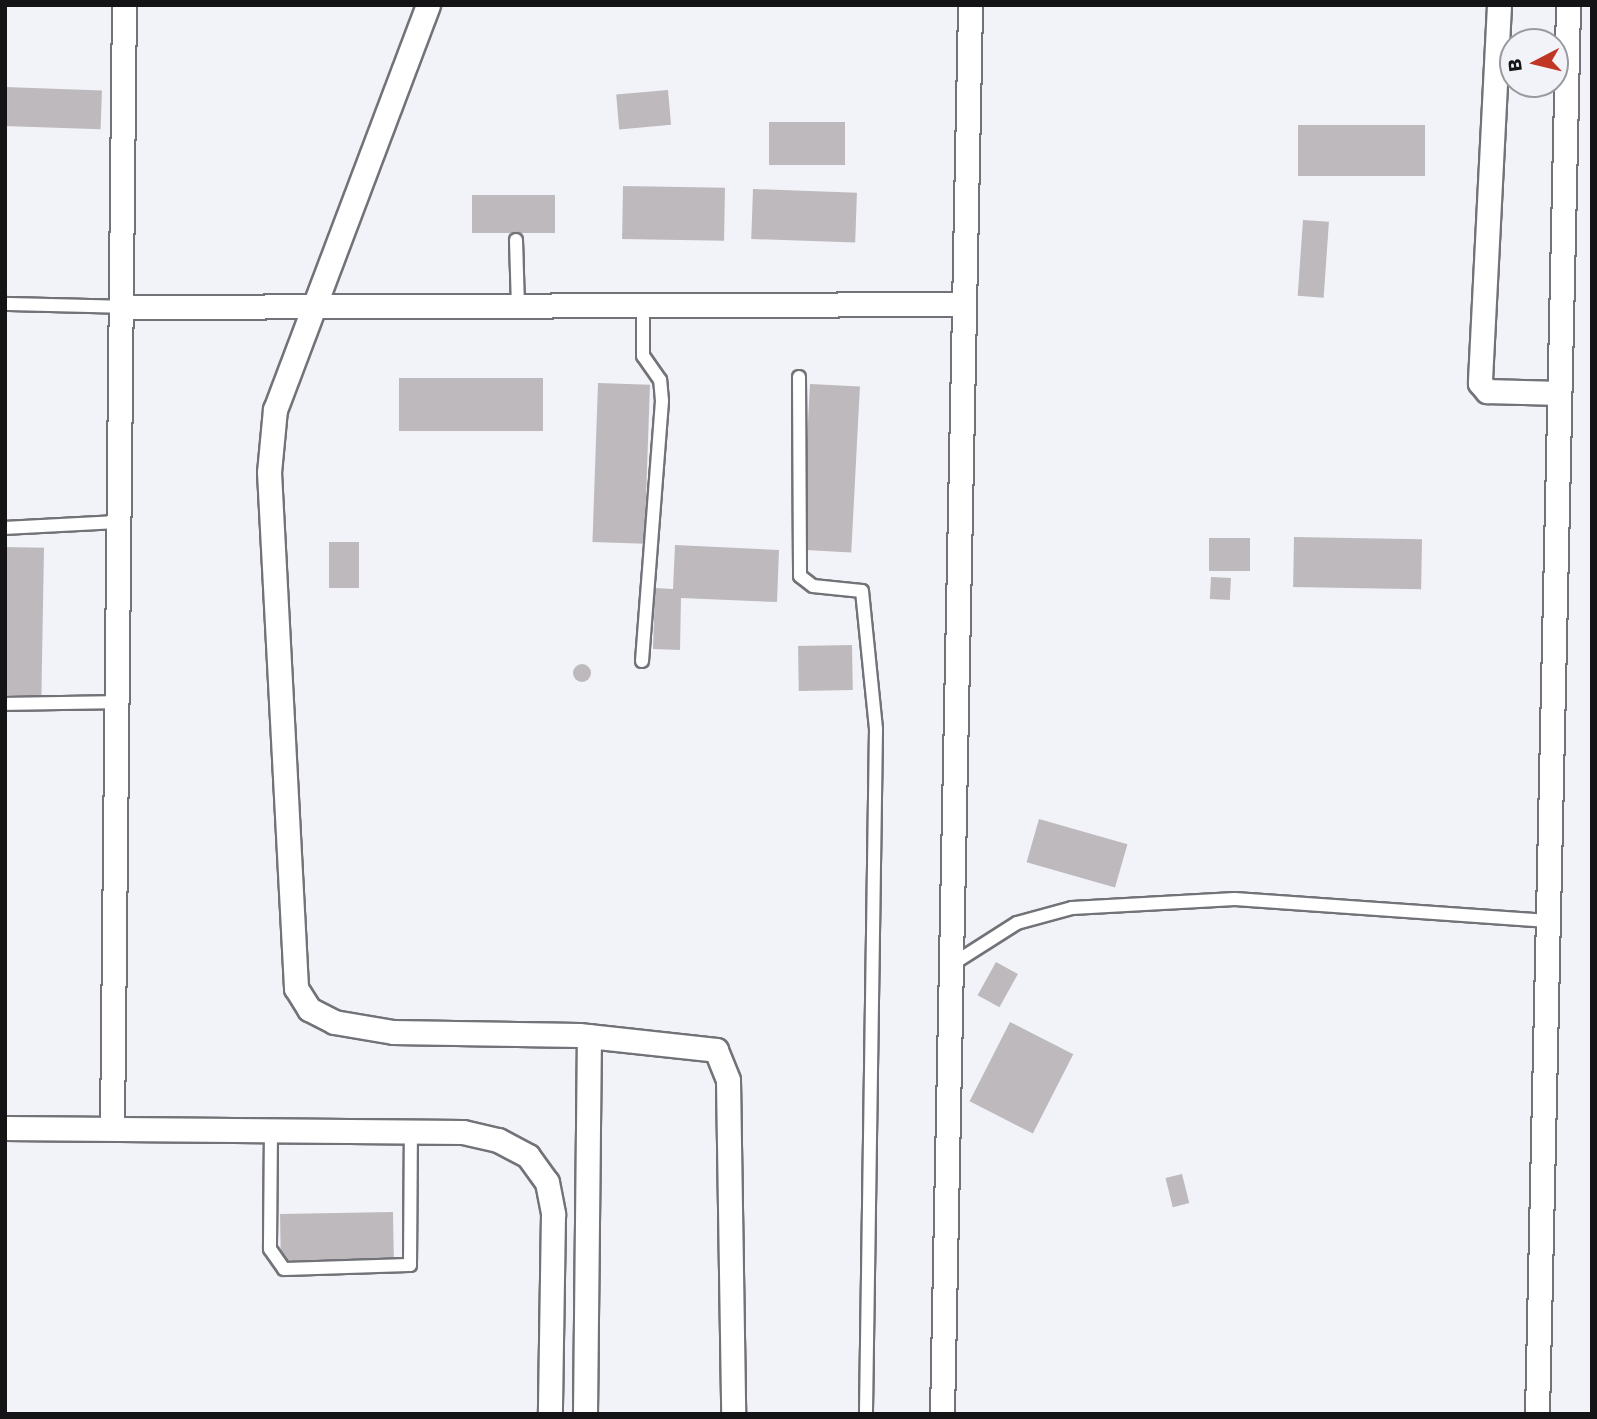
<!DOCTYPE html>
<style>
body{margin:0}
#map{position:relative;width:1597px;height:1419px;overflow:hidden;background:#f1f3f9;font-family:"Work Sans",sans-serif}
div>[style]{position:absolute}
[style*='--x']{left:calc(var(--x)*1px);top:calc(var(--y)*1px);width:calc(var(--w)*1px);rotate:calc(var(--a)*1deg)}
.building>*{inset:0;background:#beb9bc;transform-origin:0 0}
.round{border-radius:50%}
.roads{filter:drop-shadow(2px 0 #727378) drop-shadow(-2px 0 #727378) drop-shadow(0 2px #727378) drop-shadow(0 -2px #727378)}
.service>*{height:12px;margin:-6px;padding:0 6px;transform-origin:6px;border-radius:6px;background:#fff}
.minor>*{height:23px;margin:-11.5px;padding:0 11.5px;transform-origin:11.5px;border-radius:11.5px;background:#fff}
span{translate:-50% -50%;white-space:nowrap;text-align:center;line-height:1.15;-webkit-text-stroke:6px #f1f3f9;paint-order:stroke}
.frame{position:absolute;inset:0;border:7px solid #141416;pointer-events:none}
.north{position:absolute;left:1499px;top:28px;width:70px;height:70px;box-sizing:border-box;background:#f1f3f9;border:2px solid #999a9e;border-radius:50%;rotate:263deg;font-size:19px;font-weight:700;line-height:28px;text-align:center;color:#141416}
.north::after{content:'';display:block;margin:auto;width:24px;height:32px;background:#c13525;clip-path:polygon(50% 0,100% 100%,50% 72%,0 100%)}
</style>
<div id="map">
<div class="building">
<div style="left:5px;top:87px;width:97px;height:39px;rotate:2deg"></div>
<div style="left:668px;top:90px;width:35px;height:52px;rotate:85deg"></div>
<div style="left:769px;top:122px;width:76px;height:43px"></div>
<div style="left:1298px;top:125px;width:127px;height:51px"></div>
<div style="left:623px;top:186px;width:102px;height:53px;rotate:1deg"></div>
<div style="left:753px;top:189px;width:104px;height:50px;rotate:2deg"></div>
<div style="left:472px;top:195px;width:83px;height:38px"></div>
<div style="left:1303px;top:220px;width:26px;height:76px;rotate:4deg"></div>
<div style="left:399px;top:378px;width:144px;height:53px"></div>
<div style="left:598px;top:383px;width:52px;height:159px;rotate:2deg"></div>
<div style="left:810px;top:384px;width:50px;height:166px;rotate:3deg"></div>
<div style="left:1294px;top:537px;width:128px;height:50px;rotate:1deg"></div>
<div style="left:1209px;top:538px;width:41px;height:33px"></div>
<div style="left:359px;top:542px;width:46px;height:30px;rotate:90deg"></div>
<div style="clip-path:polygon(675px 545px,779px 550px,777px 602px,681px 598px,680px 650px,653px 649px,655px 588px,673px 589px)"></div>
<div style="left:5px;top:547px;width:39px;height:148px;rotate:1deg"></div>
<div style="left:1211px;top:577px;width:20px;height:22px;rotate:3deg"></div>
<div style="left:852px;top:645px;width:45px;height:54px;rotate:89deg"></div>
<div class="round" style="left:573px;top:664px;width:18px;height:18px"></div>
<div style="left:1039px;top:819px;width:92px;height:45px;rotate:16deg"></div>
<div style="left:996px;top:962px;width:25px;height:38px;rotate:29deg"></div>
<div style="left:1010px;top:1022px;width:71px;height:89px;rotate:27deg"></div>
<div style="left:1182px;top:1174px;width:30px;height:17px;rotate:76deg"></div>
<div style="left:393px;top:1212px;width:50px;height:113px;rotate:89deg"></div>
</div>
<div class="roads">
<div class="service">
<div style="--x:516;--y:240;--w:66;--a:88.3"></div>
<div style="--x:5;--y:304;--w:119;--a:1.4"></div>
<div style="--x:799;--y:377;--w:199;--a:89.7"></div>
<div style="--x:800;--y:576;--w:16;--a:38"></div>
<div style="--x:813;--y:586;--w:49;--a:5.8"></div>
<div style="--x:862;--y:591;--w:139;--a:84.2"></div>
<div style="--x:876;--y:729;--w:685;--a:90.84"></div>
<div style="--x:5;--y:528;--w:116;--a:-3"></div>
<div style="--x:642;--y:661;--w:261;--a:-85.6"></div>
<div style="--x:662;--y:401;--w:21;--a:-95"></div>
<div style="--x:660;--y:380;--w:29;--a:-125"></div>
<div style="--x:643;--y:356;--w:50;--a:-90"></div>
<div style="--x:5;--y:704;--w:113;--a:-1"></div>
<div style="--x:951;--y:965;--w:78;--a:-32.5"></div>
<div style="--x:1017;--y:923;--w:57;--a:-15.3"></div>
<div style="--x:1072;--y:908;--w:163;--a:-3.2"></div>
<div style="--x:1235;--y:899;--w:314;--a:4"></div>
<div style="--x:271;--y:1129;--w:120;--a:90.5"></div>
<div style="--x:270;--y:1249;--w:24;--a:55"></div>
<div style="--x:284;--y:1269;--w:126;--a:-1.8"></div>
<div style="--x:410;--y:1265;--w:134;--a:-89.6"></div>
</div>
<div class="minor">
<div style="--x:428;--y:5;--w:432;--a:110.7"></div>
<div style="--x:275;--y:409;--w:63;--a:95.4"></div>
<div style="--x:269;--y:472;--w:517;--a:87"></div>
<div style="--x:296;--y:988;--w:25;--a:58"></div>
<div style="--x:309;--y:1009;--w:28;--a:27"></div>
<div style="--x:334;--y:1022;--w:60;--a:9.6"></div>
<div style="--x:393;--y:1032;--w:186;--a:0.9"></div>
<div style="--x:579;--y:1035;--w:138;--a:6.2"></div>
<div style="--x:716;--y:1050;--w:32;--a:68"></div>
<div style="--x:728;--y:1080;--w:334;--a:89.1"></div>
<div style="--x:1499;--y:5;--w:378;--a:92.9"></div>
<div style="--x:1480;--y:383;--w:11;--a:49"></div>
<div style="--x:1487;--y:391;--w:72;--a:1.6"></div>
<div style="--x:124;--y:307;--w:840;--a:-0.2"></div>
<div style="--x:112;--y:1127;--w:1122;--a:-89.39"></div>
<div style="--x:5;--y:1128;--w:458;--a:0.5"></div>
<div style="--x:463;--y:1132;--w:36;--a:13"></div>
<div style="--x:498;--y:1140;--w:34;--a:28"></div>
<div style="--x:528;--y:1156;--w:32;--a:54"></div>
<div style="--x:547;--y:1182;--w:33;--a:79"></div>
<div style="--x:553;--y:1214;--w:200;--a:90.9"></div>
<div style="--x:585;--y:1414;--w:378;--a:-89.4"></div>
<div style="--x:942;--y:1414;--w:1409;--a:-88.86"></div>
<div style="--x:1537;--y:1414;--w:1409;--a:-88.74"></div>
</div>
</div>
<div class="frame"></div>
<div class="north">B</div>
</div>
